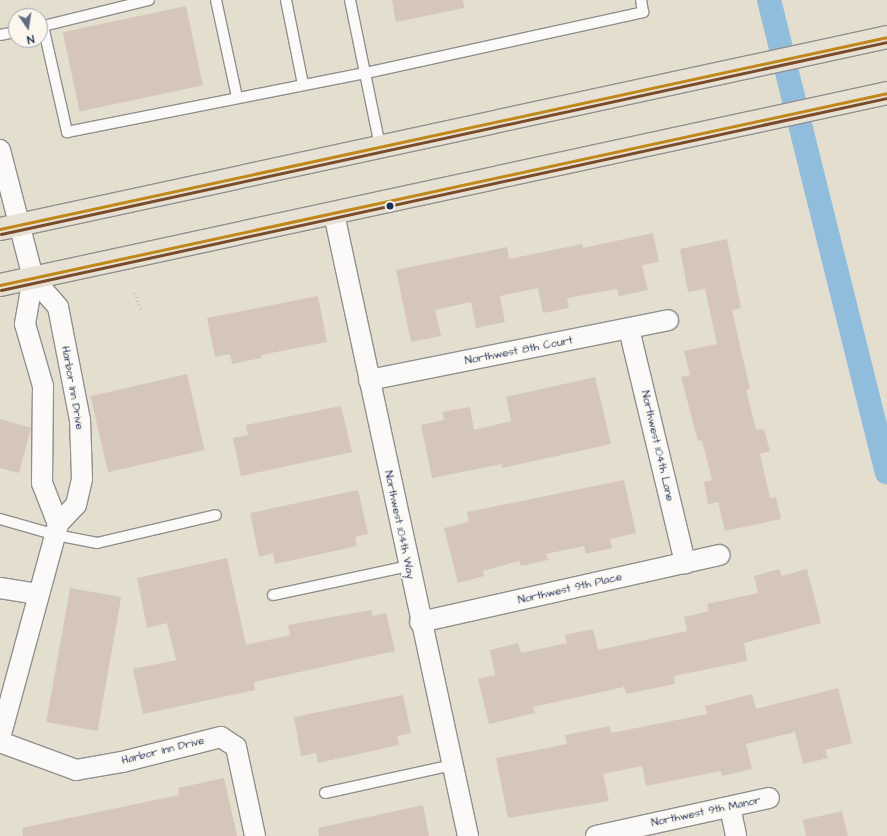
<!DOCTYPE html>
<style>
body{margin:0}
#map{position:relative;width:887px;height:836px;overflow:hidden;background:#e4dece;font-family:"Architects Daughter",sans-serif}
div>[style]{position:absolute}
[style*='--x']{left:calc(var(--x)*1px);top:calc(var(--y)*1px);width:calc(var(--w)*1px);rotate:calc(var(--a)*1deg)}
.canal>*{height:24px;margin:-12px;padding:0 12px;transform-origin:12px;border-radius:12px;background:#91bddc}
.building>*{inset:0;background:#d4c6bb;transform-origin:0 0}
.path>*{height:2.5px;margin-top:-1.25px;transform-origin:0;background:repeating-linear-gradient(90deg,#bfbfc1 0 1px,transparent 0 4px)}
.roads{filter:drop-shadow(1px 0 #909090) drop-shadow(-1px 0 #909090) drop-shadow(0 1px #909090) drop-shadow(0 -1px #909090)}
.lane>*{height:10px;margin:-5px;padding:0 5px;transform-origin:5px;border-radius:5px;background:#fbfaf8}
.street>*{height:20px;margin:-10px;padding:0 10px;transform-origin:10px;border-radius:10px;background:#fbfaf8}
.primary>*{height:22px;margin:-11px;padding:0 11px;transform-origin:11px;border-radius:11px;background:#e7e1d4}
.bus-1>*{height:3px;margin:-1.5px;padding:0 1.5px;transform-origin:1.5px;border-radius:1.5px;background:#c08818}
.bus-2>*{height:3px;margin:-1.5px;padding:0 1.5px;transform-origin:1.5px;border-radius:1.5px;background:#7a4b2a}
.dots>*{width:11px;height:11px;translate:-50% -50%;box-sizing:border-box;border:2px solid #fbf7ec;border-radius:50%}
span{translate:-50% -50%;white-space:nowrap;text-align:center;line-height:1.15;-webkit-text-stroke:3.5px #fbf7ec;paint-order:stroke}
.street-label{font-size:11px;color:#1b2f5e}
.north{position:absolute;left:8px;top:8px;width:40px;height:40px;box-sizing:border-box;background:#fbf7ec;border:1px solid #a1a7b3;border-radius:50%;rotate:167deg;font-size:11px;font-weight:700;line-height:16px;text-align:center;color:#1b2f5e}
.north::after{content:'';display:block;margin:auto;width:14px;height:18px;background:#616c85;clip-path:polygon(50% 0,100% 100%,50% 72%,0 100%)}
</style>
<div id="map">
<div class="canal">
<div style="--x:769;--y:0;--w:487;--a:76"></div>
</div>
<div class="building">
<div style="clip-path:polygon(392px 0,463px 0,464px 8px,396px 22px)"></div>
<div style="left:186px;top:6px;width:81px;height:126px;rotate:78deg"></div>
<div style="clip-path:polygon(653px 233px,659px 262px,642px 265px,648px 290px,619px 296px,617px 289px,567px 298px,569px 308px,543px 313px,538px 288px,500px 296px,505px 322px,476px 328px,471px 302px,435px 310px,441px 336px,411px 342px,396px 270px,507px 247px,509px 259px,582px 244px,583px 248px)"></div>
<div style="clip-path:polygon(727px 239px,741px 308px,732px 310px,750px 389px,746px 390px,756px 430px,764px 429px,770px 451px,760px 454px,770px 498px,776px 497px,781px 519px,725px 531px,718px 502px,708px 504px,704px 482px,712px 480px,702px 440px,698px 441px,681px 377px,690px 375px,684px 351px,717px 344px,705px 289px,688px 292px,680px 249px)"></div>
<div style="clip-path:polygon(318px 296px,327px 342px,261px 355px,261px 358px,232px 364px,230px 354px,215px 357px,207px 318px)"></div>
<div style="left:187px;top:374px;width:78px;height:99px;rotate:77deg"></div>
<div style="clip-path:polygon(595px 377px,611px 444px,502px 468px,502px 464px,432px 478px,421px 425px,444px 420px,442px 412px,470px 407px,474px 430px,511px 421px,506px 397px)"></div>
<div style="clip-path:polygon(341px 406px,352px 452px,241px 476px,233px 438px,248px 435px,246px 425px)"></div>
<div style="clip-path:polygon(0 419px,31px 428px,19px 473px,0 468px)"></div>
<div style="clip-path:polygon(624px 480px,636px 533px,610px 539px,612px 548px,586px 554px,584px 546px,546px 554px,548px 560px,521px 566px,519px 561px,483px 571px,484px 576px,458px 583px,444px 528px,469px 522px,467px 512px)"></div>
<div style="clip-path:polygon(358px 490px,368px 534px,355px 537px,357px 546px,275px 564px,273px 553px,259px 557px,250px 513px)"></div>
<div style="clip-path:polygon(227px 558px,246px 645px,290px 635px,288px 625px,371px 610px,373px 616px,386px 613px,395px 651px,254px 682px,255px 690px,143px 714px,133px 669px,176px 660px,167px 623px,147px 628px,137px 578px)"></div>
<div style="clip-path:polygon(779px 569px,782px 576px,807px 569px,821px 623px,744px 643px,747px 661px,674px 676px,675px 684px,626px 694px,624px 687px,533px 707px,535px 713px,489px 724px,478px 679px,495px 675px,490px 650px,518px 643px,521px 653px,567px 643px,565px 635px,593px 629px,598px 650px,687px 631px,684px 617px,709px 611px,707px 604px,758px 593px,754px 576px)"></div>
<div style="left:70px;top:588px;width:52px;height:136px;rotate:10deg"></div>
<div style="clip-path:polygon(838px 688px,852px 743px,825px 750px,828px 758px,803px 764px,795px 732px,746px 744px,752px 769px,722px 776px,721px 771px,646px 786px,642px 766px,603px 774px,609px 801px,508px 818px,496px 758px,567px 744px,565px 735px,610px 726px,611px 733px,707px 714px,705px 706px,752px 694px,756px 709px)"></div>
<div style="clip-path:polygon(403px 695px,411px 733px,397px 736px,399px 745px,318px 763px,316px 753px,301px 756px,294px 717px)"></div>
<div style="clip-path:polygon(224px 778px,237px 836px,23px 836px,22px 828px,179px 795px,178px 788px)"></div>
<div style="clip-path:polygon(423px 805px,429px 836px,319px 836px,318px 828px)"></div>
<div style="clip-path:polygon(842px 811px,848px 836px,806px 836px,803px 820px)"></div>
</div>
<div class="path">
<div style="--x:135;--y:293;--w:20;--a:70"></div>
</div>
<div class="roads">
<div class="lane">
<div style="--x:149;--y:0;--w:109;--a:166.2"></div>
<div style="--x:43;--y:26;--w:109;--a:77.2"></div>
<div style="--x:67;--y:132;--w:305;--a:-11.2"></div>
<div style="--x:366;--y:73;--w:284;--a:-12.4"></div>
<div style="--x:643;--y:12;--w:12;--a:-99"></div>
<div style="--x:216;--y:0;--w:99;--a:77.8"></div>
<div style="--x:286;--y:0;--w:86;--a:78.6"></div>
<div style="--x:350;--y:0;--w:149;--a:78.4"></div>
<div style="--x:0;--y:35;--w:16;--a:-11"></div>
<div style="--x:0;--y:519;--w:58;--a:15.9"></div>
<div style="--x:56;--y:535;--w:42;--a:11"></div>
<div style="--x:97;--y:543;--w:122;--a:-13.2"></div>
<div style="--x:273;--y:595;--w:138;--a:-12.1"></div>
<div style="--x:325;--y:793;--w:130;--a:-12.4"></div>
</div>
<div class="street">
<div style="--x:0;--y:150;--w:132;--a:75.5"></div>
<div style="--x:33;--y:278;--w:47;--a:99.9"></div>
<div style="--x:25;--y:324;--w:65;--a:73.8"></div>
<div style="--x:43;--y:386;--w:97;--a:90.6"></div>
<div style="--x:42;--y:483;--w:44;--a:68.7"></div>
<div style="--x:334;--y:214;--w:636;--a:77.84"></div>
<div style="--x:629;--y:329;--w:241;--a:76.5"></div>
<div style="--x:369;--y:380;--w:305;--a:-11.3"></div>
<div style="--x:0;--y:588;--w:39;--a:9"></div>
<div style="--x:420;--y:622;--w:307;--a:-12.6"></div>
<div style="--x:0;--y:738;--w:222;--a:-74.8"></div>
<div style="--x:58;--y:524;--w:26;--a:-47"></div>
<div style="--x:76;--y:505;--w:27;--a:-77"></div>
<div style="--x:82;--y:479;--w:59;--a:-91.9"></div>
<div style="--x:80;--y:420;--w:115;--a:-101"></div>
<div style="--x:58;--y:307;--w:38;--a:-131"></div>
<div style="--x:0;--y:742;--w:81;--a:20.2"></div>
<div style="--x:76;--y:770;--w:47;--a:-9.9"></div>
<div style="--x:122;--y:762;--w:102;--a:-14.2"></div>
<div style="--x:221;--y:737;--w:18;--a:34"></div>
<div style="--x:236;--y:747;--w:91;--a:77.9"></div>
<div style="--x:730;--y:807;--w:30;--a:78"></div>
<div style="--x:596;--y:836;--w:177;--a:-12.4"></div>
</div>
<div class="primary">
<div style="--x:0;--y:229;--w:908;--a:-12.21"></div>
<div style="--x:0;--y:285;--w:908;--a:-12.21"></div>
</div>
</div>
<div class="bus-1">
<div style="--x:0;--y:229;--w:908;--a:-12.21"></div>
<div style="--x:0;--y:285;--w:908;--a:-12.21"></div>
</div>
<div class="bus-2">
<div style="--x:1;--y:234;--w:907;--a:-12.23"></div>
<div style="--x:1;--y:290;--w:907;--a:-12.23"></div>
</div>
<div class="dots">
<div style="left:390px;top:206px;background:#1b2f5e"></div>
</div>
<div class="street-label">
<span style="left:519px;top:351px;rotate:-11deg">Northwest 8th Court</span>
<span style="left:72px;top:388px;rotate:80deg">Harbor Inn Drive</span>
<span style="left:657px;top:446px;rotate:77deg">Northwest 104th Lane</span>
<span style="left:399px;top:525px;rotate:78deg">Northwest 104th Way</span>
<span style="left:570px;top:589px;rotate:-13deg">Northwest 9th Place</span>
<span style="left:163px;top:751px;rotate:-14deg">Harbor Inn Drive</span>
<span style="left:706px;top:812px;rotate:-12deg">Northwest 9th Manor</span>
</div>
<div class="north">N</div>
</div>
